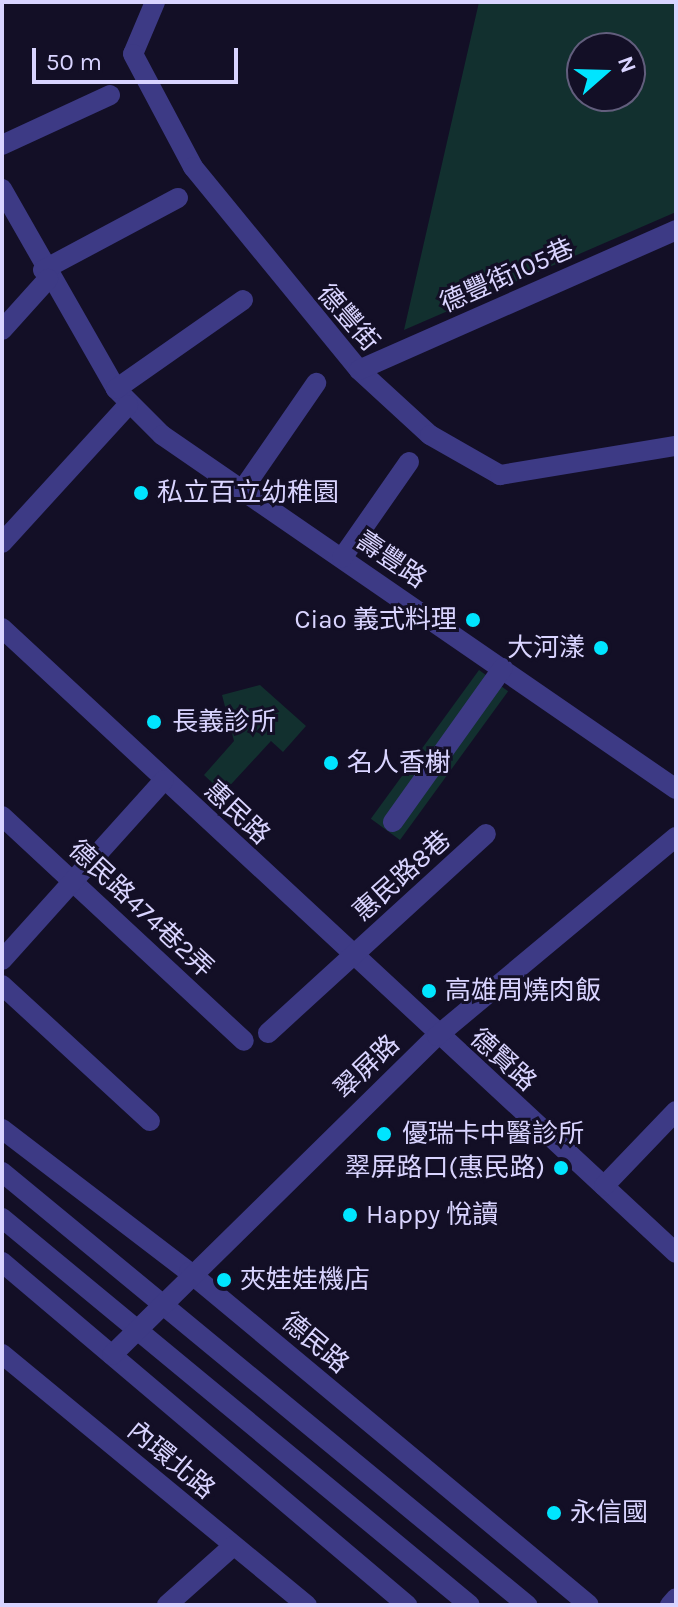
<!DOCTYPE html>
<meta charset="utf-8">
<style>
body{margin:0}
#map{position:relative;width:678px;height:1607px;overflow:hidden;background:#130f26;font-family:Karla,"Noto Sans TC",sans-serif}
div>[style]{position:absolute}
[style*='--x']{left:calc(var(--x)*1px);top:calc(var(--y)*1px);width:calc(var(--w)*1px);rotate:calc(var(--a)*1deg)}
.green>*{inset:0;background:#12302f;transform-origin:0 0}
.minor>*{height:20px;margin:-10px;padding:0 10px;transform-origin:10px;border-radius:10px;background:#3d3a85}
.dots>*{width:22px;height:22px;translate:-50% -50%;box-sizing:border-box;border:4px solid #130f26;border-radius:50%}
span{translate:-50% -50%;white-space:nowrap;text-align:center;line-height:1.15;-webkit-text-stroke:6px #130f26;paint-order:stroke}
.street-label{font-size:26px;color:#d9d4ff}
.poi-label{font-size:26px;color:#d9d4ff}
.left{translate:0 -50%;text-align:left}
.right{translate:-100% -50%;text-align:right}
.frame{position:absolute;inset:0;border:4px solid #d9d4ff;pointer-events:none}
.north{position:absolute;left:566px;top:32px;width:80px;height:80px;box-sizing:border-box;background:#130f26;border:2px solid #625e7d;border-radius:50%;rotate:70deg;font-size:22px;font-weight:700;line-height:32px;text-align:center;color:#d9d4ff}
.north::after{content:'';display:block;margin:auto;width:28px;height:36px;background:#00e5ff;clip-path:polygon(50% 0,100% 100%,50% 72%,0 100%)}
.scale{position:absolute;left:32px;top:48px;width:206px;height:36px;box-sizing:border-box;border:4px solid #d9d4ff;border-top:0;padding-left:10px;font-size:24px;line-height:28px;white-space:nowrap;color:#d9d4ff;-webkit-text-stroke:6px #130f26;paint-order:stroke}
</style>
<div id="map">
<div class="green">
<div style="clip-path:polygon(evenodd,479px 2px,676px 2px,676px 212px,404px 330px,479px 2px,582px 48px,630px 48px,630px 96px,582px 96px,582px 48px)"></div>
<div style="left:479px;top:670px;width:36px;height:184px;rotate:36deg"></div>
<div style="clip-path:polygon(260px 685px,306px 726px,283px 752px,271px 741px,223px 793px,204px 775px,234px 741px,222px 695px)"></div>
</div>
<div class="minor">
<div style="--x:155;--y:2;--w:56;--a:112.9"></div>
<div style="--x:133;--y:54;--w:128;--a:62"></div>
<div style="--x:193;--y:167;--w:262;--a:50.7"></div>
<div style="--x:359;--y:370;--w:96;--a:42.5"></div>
<div style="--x:430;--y:435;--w:81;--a:29.7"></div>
<div style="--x:500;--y:475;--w:178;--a:-9.4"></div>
<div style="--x:2;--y:145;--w:119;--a:-24.8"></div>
<div style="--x:2;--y:189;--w:230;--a:60.3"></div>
<div style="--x:116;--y:389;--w:65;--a:45"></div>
<div style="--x:162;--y:435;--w:624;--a:34.56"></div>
<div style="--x:43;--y:270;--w:153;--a:-28.1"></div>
<div style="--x:2;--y:330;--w:69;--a:-48"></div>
<div style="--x:359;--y:370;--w:347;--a:-23.8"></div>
<div style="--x:116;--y:389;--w:155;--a:-35"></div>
<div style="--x:243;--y:489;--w:129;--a:-55.4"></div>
<div style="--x:2;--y:543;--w:187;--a:-47.6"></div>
<div style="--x:342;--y:558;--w:117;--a:-55.1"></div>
<div style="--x:2;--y:628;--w:919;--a:42.84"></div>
<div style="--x:2;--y:816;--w:330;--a:42.9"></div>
<div style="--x:393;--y:822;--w:189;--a:-54.5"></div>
<div style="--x:2;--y:960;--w:242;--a:-48"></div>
<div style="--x:2;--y:985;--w:201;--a:42.6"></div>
<div style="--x:268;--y:1033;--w:295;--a:-42.4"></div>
<div style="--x:2;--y:1129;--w:235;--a:37.4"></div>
<div style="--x:189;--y:1272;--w:520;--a:39.78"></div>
<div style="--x:2;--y:1172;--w:681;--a:39.51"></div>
<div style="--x:604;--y:1186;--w:104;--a:-46.2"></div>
<div style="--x:2;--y:1218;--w:607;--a:39.59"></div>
<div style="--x:2;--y:1262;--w:531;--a:40.26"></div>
<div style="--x:2;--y:1354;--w:395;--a:39.5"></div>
<div style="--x:112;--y:1355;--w:455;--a:-44.5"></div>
<div style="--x:437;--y:1036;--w:311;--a:-39.8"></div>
<div style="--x:167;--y:1605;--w:89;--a:-41.8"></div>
<div style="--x:670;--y:1605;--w:9;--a:-49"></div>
</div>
<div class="dots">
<div style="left:141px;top:493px;background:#00e5ff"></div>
<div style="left:473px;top:620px;background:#00e5ff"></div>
<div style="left:601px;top:648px;background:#00e5ff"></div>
<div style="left:154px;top:722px;background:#00e5ff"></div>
<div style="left:331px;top:763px;background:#00e5ff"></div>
<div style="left:429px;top:991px;background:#00e5ff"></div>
<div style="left:384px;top:1134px;background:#00e5ff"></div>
<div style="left:561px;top:1168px;background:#00e5ff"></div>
<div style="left:350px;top:1215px;background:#00e5ff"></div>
<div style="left:224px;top:1280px;background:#00e5ff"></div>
<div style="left:554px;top:1513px;background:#00e5ff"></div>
</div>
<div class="street-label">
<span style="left:507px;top:276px;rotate:-24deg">德豐街105巷</span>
<span style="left:348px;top:318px;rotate:49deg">德豐街</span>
<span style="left:391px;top:560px;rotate:34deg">壽豐路</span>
<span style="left:237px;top:813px;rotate:43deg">惠民路</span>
<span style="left:402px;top:876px;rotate:-42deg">惠民路8巷</span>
<span style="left:141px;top:909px;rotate:43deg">德民路474巷2弄</span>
<span style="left:503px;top:1060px;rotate:42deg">德賢路</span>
<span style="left:367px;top:1067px;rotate:-44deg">翠屏路</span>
<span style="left:315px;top:1343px;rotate:40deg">德民路</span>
<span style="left:171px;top:1460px;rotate:40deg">內環北路</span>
</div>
<div class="poi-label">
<span class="left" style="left:157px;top:493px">私立百立幼稚園</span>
<span class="right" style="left:457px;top:620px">Ciao 義式料理</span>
<span class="right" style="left:585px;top:648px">大河漾</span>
<span class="left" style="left:172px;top:722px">長義診所</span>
<span class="left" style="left:347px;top:763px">名人香榭</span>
<span class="left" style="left:445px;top:991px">高雄周燒肉飯</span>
<span class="left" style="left:402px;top:1134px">優瑞卡中醫診所</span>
<span class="right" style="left:545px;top:1168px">翠屏路口(惠民路)</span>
<span class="left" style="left:366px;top:1215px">Happy 悅讀</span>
<span class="left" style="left:240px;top:1280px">夾娃娃機店</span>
<span class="left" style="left:570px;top:1513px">永信國</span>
</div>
<div class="frame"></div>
<div class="north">N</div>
<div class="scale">50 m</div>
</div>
